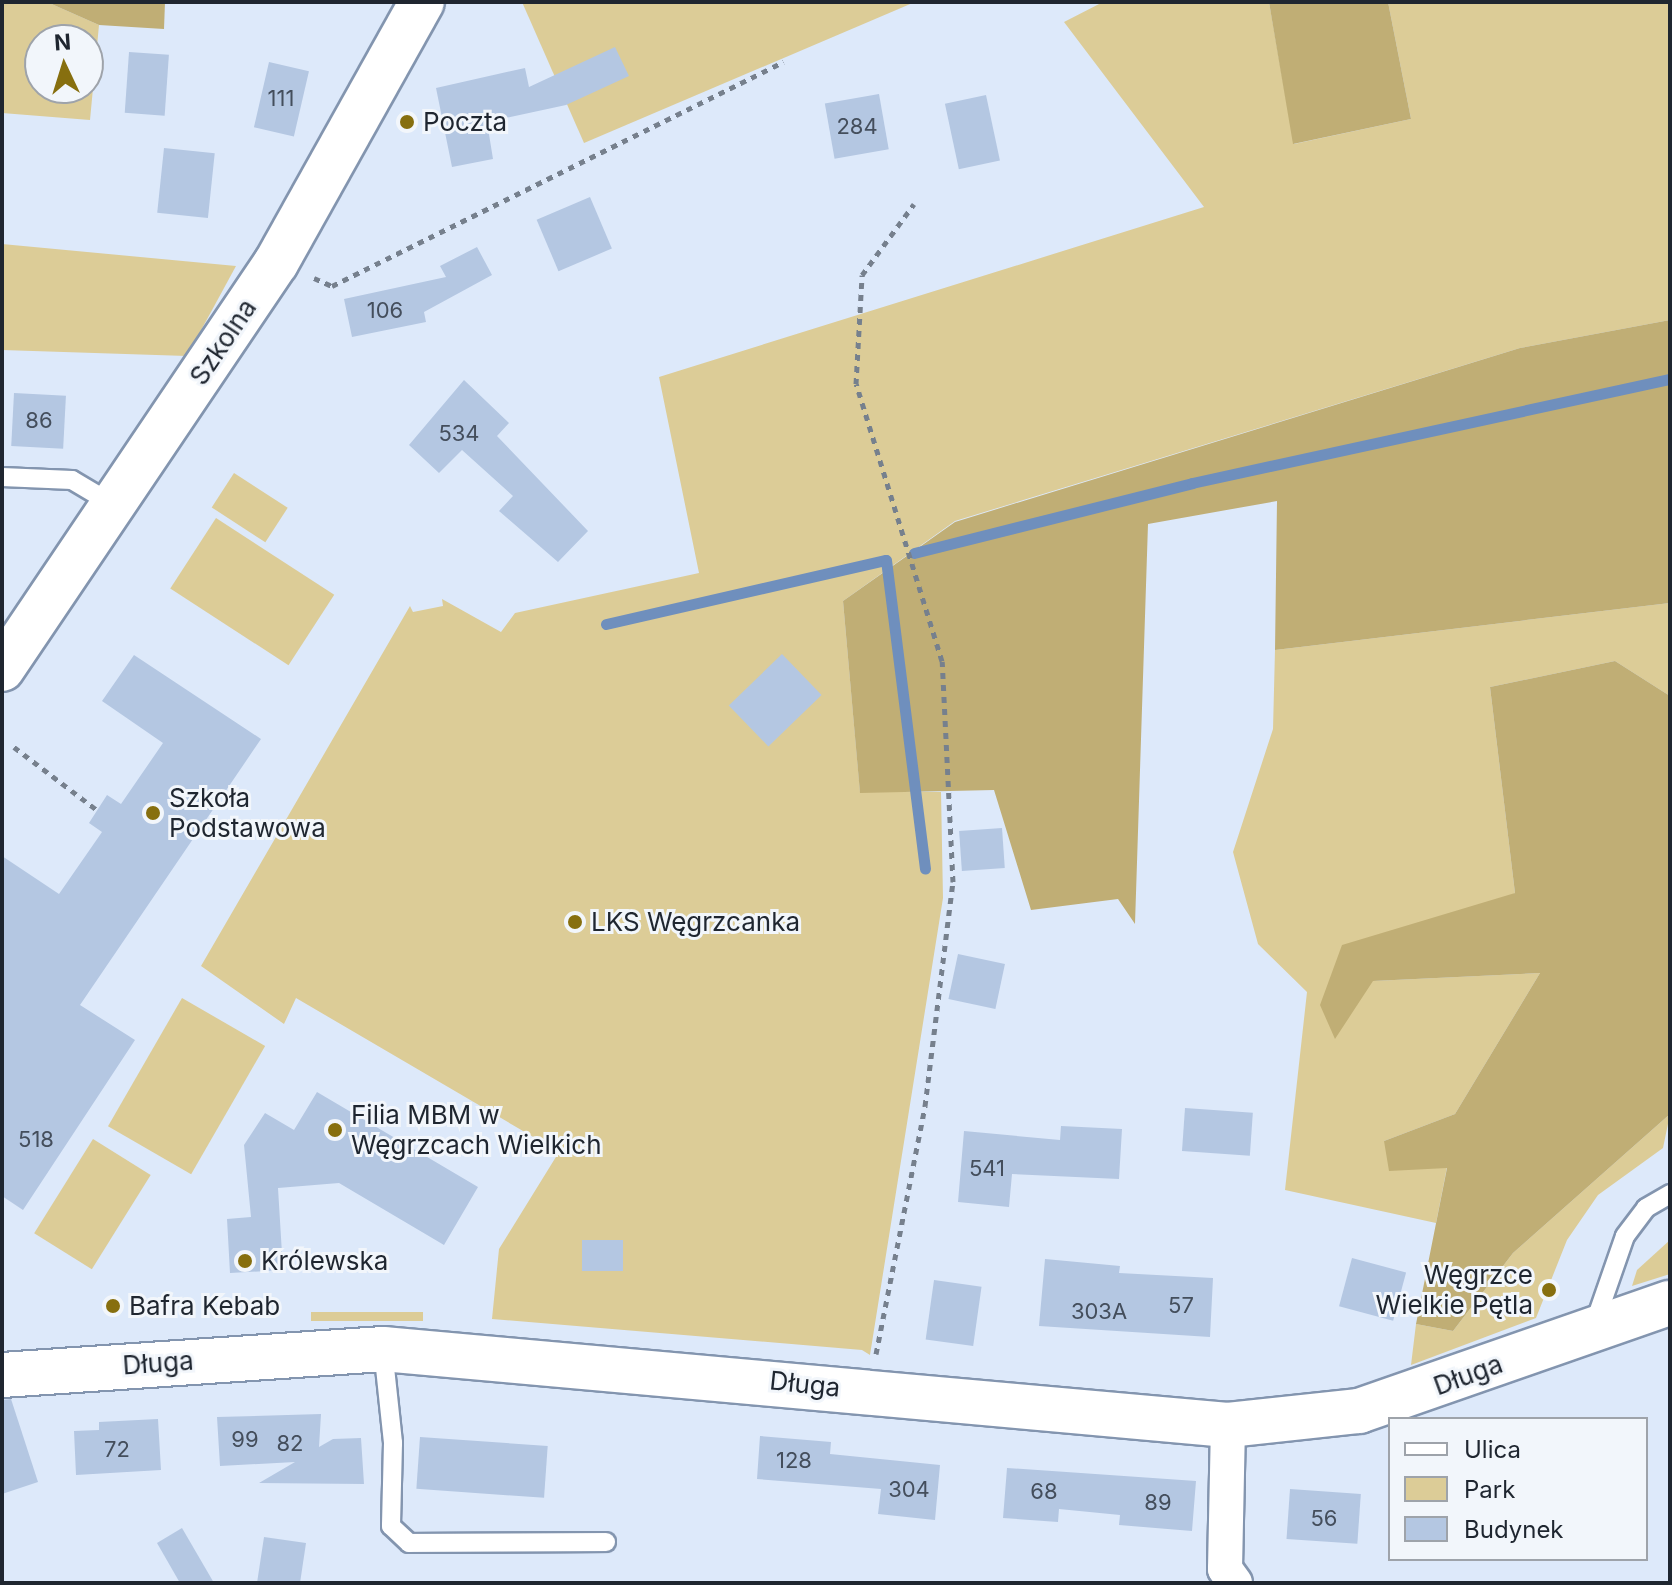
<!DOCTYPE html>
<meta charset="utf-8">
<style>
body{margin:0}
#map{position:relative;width:1672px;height:1585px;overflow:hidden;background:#dde9fa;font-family:Inter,sans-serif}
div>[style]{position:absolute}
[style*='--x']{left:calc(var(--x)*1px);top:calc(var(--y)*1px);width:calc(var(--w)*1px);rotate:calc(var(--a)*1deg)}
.green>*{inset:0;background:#dccc97;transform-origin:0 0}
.forest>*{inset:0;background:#c0ae75}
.stream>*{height:11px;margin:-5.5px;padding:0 5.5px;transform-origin:5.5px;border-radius:5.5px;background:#6f8fbd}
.building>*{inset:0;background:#b4c7e2;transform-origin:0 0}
.path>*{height:5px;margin-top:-2.5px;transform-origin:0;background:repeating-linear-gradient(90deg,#76808d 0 6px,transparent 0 12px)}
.roads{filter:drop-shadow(2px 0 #8395af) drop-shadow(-2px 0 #8395af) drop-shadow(0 2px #8395af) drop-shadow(0 -2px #8395af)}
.lane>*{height:18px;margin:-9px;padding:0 9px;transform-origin:9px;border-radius:9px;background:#fff}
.street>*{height:34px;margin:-17px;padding:0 17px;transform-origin:17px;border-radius:17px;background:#fff}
.secondary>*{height:44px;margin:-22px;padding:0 22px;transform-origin:22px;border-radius:22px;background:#fff}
.dots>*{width:22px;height:22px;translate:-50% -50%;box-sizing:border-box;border:4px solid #f2f6fb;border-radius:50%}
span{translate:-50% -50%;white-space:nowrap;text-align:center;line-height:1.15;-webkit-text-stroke:6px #f2f6fb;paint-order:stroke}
.number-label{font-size:22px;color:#444e5c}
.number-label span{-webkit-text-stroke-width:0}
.poi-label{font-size:26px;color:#1f2630}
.left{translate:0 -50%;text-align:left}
.right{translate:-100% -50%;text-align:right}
.street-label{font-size:26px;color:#1f2630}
.frame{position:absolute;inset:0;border:4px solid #1f2630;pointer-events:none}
.legend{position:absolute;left:1388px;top:1417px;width:260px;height:144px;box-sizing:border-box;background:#f2f6fb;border:2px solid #9ea3aa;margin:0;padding:10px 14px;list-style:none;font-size:24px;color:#1f2630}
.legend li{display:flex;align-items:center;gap:16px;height:40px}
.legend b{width:40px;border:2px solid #9ea3aa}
.north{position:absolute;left:24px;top:24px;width:80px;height:80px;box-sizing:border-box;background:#f2f6fb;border:2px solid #9ea3aa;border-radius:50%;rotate:356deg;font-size:22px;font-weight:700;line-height:32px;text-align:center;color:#1f2630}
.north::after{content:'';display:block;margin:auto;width:28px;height:36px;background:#876f0f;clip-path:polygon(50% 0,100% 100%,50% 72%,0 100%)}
</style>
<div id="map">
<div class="green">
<div style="clip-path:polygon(evenodd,2px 2px,47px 2px,99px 25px,90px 120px,2px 113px,2px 2px,40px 40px,88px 40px,88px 88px,40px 88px,40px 40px)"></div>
<div style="clip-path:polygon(522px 2px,915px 2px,584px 143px)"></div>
<div style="clip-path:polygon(1103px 2px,1269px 2px,1294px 144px,1411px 119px,1388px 2px,1670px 2px,1670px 320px,1520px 348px,955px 521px,843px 601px,860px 792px,941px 792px,943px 898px,870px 1355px,862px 1350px,492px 1319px,499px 1249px,559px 1152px,296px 998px,284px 1024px,201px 966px,410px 606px,413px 612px,443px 606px,442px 599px,501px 632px,515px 613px,699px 573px,659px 377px,1204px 207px,1064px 22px)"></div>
<div style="clip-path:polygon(2px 244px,236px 266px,187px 356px,2px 350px)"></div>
<div style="left:234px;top:473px;width:64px;height:41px;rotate:33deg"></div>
<div style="left:216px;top:518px;width:141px;height:84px;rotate:33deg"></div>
<div style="clip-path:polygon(1670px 603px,1670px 696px,1615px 661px,1490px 687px,1515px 893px,1373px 981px,1540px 973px,1455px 1114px,1384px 1141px,1447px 1167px,1436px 1223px,1285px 1190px,1307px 992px,1258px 944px,1233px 852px,1273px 729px,1275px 650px)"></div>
<div style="left:182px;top:998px;width:96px;height:148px;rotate:30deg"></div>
<div style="clip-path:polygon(1670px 1114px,1663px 1148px,1598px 1195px,1567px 1240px,1536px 1318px,1411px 1365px,1416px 1324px,1453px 1331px,1513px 1253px)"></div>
<div style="left:93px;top:1139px;width:68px;height:111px;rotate:32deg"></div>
<div style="clip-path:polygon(1670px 1240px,1670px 1274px,1632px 1286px,1637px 1270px)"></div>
<div style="left:423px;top:1312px;width:9px;height:112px;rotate:90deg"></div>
</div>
<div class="forest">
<div style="clip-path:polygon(47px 2px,165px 2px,164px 29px,99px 25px)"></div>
<div style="clip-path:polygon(1269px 2px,1388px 2px,1411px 119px,1293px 144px)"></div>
<div style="clip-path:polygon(1670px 320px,1670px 603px,1275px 650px,1277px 501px,1148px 524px,1135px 924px,1118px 899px,1031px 910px,994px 790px,860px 793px,843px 601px,955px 522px,1520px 348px)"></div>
<div style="clip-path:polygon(1615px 661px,1670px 696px,1670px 1114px,1513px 1253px,1453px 1331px,1416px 1324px,1447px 1168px,1389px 1171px,1384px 1141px,1455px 1114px,1540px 973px,1373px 981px,1335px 1039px,1320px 1005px,1342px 945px,1515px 893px,1490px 687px)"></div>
</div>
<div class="stream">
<div style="--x:914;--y:553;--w:287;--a:-14.1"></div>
<div style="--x:1192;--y:483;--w:489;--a:-12.3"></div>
<div style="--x:606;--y:624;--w:287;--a:-12.9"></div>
<div style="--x:886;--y:560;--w:311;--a:82.8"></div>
</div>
<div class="building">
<div style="clip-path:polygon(615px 47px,629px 76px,566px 105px,487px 122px,493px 159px,452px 167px,436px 88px,525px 68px,529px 87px)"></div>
<div style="left:129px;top:52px;width:40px;height:61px;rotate:4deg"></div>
<div style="left:269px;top:62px;width:41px;height:67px;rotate:13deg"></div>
<div style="left:879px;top:94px;width:56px;height:55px;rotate:80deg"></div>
<div style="left:986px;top:95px;width:67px;height:42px;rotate:78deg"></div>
<div style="left:164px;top:148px;width:51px;height:65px;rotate:6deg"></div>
<div style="left:590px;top:197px;width:56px;height:58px;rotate:67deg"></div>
<div style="clip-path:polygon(477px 247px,492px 275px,424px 312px,426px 322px,352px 337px,344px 299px,446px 277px,440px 266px)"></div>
<div style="clip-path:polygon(464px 380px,509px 423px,497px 436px,588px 531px,558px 562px,499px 511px,513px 496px,462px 450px,439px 473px,409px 445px)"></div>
<div style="left:14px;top:393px;width:52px;height:53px;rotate:3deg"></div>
<div style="left:782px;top:654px;width:57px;height:74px;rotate:46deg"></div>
<div style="clip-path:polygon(134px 655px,261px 739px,80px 1005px,135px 1040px,23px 1210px,2px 1196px,2px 856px,59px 894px,102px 832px,89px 823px,107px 795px,121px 804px,163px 743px,102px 701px)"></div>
<div style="left:1002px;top:828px;width:40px;height:43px;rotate:86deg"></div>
<div style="left:958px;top:954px;width:48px;height:46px;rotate:12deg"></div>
<div style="clip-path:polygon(317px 1092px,478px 1187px,444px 1245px,339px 1183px,278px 1188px,283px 1270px,230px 1273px,227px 1219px,251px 1217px,244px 1145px,265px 1113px,294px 1130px)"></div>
<div style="left:1185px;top:1108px;width:68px;height:43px;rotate:4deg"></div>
<div style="clip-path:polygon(1061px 1126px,1122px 1129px,1119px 1179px,1012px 1174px,1009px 1207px,958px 1202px,964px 1131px,1060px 1140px)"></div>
<div style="left:582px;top:1240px;width:41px;height:31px"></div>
<div style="left:1352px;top:1258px;width:56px;height:50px;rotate:15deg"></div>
<div style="clip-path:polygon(1045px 1259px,1120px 1266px,1119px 1273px,1213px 1278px,1210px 1337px,1039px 1326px)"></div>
<div style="left:934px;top:1280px;width:48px;height:60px;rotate:8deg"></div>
<div style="clip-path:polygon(11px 1399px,38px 1482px,2px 1494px,2px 1400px)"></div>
<div style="clip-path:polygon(321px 1414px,319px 1447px,333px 1439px,361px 1438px,364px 1484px,259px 1483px,295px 1462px,220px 1466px,217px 1417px)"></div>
<div style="clip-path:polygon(158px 1419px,161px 1470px,76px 1475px,74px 1431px,99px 1430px,99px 1422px)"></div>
<div style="clip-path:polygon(760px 1436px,831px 1442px,830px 1454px,940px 1465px,935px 1520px,878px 1514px,881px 1489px,757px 1479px)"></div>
<div style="left:420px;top:1437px;width:128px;height:52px;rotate:4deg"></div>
<div style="clip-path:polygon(1007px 1468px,1196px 1481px,1192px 1531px,1119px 1525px,1120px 1515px,1059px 1509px,1058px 1522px,1003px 1518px)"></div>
<div style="left:1290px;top:1489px;width:71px;height:50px;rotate:4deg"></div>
<div style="clip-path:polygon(182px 1528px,214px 1583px,180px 1583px,157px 1543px)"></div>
<div style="clip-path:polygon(264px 1537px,306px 1543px,300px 1583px,257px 1583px)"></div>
</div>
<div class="path">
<div style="--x:314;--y:278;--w:20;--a:24"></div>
<div style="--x:332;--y:286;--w:504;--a:-26.41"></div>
<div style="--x:14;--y:747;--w:104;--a:37.2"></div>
<div style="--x:876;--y:1354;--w:253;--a:-78.8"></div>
<div style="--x:925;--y:1106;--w:226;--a:-82.9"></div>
<div style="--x:953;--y:882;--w:221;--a:-92.8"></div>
<div style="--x:942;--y:661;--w:290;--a:-107.2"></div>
<div style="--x:856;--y:384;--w:109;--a:-86.8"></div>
<div style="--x:862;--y:275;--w:88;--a:-53.8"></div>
</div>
<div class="roads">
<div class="lane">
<div style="--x:2;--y:477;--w:70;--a:2.5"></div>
<div style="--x:72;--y:480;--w:49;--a:30.8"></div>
<div style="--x:1594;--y:1325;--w:94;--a:-70.8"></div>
<div style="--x:1625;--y:1236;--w:35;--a:-53"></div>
<div style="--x:1646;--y:1208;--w:28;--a:-30"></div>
<div style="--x:383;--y:1349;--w:95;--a:83.9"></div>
<div style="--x:393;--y:1443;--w:83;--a:91.4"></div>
<div style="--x:391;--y:1526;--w:25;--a:43"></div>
<div style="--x:409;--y:1543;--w:197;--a:-0.3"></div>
</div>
<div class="street">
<div style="--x:1228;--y:1425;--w:144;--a:91.2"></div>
<div style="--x:1225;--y:1569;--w:17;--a:54"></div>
</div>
<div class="secondary">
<div style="--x:2;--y:669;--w:490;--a:-56"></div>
<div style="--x:276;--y:263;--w:299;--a:-60.8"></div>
<div style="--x:2;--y:1375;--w:382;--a:-3.9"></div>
<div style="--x:383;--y:1349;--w:848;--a:5.14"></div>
<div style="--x:1228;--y:1425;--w:132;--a:-6.1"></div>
<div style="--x:1359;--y:1411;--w:329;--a:-19.2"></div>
</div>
</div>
<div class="dots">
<div style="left:407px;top:122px;background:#876f0f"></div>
<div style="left:153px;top:813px;background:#876f0f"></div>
<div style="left:575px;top:922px;background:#876f0f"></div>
<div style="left:335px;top:1130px;background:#876f0f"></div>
<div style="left:245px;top:1261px;background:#876f0f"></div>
<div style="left:1549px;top:1290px;background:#876f0f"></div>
<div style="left:113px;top:1306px;background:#876f0f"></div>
</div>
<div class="number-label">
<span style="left:281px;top:99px">111</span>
<span style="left:857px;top:127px">284</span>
<span style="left:385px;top:311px">106</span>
<span style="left:39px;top:421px">86</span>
<span style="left:459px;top:434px">534</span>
<span style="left:36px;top:1140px">518</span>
<span style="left:987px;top:1169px">541</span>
<span style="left:1181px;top:1306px">57</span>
<span style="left:1099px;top:1312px">303A</span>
<span style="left:245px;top:1440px">99</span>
<span style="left:290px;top:1444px">82</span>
<span style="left:117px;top:1450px">72</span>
<span style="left:794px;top:1461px">128</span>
<span style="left:909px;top:1490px">304</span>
<span style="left:1044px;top:1492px">68</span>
<span style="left:1158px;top:1503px">89</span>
<span style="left:1324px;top:1519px">56</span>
</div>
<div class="poi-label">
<span class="left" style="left:423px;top:122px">Poczta</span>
<span class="left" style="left:169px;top:813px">Szkoła<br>Podstawowa</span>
<span class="left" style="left:591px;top:922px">LKS Węgrzcanka</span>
<span class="left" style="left:351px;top:1130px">Filia MBM w<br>Węgrzcach Wielkich</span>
<span class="left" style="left:261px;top:1261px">Królewska</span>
<span class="right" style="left:1533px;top:1290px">Węgrzce<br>Wielkie Pętla</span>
<span class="left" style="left:129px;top:1306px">Bafra Kebab</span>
</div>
<div class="street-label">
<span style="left:223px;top:342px;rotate:-56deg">Szkolna</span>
<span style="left:158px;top:1363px;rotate:-4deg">Długa</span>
<span style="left:1468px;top:1375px;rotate:-20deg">Długa</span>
<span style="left:805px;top:1384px;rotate:6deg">Długa</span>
</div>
<div class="frame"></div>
<ul class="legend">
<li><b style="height:10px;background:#fff"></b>Ulica</li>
<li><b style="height:22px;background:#dccc97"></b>Park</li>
<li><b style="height:22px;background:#b4c7e2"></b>Budynek</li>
</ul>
<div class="north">N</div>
</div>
